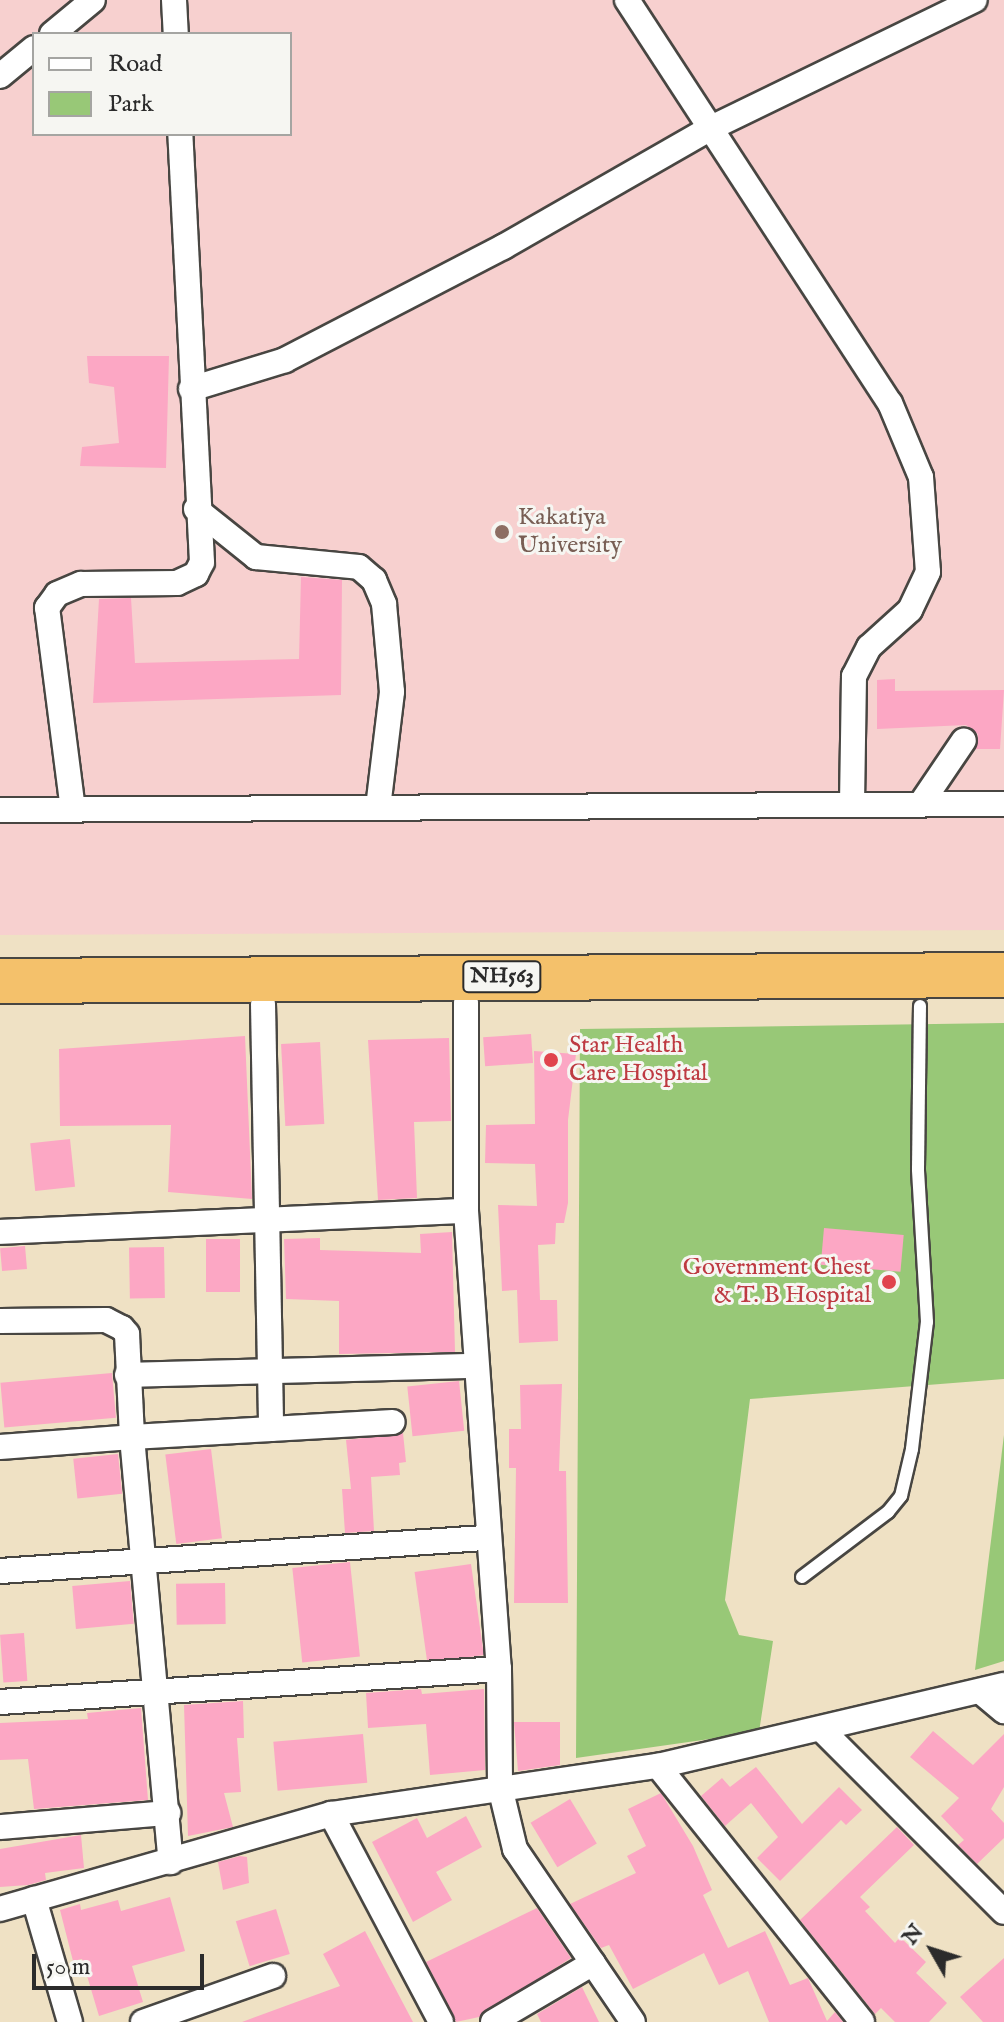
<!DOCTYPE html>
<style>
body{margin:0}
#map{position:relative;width:1004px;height:2022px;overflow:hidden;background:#efe1c4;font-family:"IM FELL English",serif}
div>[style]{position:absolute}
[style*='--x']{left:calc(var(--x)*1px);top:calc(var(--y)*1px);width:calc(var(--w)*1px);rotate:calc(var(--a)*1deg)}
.built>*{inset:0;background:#f7d0cf}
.green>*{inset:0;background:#98c877}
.building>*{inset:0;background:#fca7c4;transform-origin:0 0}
.roads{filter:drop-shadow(2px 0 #484642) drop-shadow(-2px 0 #484642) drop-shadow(0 2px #484642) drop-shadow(0 -2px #484642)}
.lane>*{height:12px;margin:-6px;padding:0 6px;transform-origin:6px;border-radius:6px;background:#fff}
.street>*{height:24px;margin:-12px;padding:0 12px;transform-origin:12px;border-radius:12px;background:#fff}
.highway>*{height:44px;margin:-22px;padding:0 22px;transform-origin:22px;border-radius:22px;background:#f4c16b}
.dots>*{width:22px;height:22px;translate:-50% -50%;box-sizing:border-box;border:4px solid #f6f6f2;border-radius:50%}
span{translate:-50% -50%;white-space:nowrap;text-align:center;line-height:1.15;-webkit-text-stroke:6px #f6f6f2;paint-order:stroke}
.shield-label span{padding:2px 6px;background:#f6f6f2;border:2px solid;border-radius:6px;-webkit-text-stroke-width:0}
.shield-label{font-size:22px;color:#2b2b2b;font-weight:700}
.education-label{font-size:24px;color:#785e54}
.left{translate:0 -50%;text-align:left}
.health-label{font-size:24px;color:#be3a42}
.right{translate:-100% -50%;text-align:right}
.legend{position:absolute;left:32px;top:32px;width:260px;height:104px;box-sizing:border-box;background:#f6f6f2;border:2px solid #a5a5a2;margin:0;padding:10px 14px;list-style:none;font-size:24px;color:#2b2b2b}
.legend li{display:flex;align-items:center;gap:16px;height:40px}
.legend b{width:40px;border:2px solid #a5a5a2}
.north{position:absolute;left:892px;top:1910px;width:80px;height:80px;-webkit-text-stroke:6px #f6f6f2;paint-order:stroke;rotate:309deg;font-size:22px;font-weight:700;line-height:32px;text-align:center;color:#2b2b2b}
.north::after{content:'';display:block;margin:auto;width:28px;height:36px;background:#2b2b2b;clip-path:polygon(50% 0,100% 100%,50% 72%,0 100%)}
.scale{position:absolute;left:32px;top:1954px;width:172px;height:36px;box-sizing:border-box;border:4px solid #2b2b2b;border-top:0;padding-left:10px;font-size:24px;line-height:28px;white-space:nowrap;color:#2b2b2b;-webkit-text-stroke:6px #f6f6f2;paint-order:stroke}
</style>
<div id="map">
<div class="built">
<div style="clip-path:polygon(evenodd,0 0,1004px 0,1004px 930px,0 935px,0 0,34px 34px,290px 34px,290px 134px,34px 134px,34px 34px)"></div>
</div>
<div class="green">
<div style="clip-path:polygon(1004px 1023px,1004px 1379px,750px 1399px,725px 1600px,739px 1635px,773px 1641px,759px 1732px,576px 1758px,580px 1029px)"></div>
<div style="clip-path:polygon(1004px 1435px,1004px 1661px,975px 1670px)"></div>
</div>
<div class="building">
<div style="clip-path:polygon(87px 356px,169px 356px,166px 468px,80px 466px,82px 447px,119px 443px,114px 387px,89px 383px)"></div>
<div style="clip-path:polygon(301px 577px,342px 580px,341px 695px,93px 703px,99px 599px,131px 598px,135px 663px,299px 659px)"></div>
<div style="clip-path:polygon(895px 679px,895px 691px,1004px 690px,1000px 749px,976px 749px,978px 734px,966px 725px,877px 729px,877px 680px)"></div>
<div style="left:531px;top:1034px;width:29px;height:48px;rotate:86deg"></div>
<div style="clip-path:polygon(245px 1036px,252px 1199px,168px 1192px,171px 1125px,60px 1126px,59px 1049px)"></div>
<div style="clip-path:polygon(449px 1038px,451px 1121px,414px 1122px,417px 1198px,378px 1200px,368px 1040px)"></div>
<div style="left:320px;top:1042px;width:82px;height:39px;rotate:87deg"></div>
<div style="clip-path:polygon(534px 1051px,576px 1054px,568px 1120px,568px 1203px,564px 1223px,556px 1223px,555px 1244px,538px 1245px,540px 1300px,557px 1300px,558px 1341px,519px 1343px,517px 1290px,502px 1291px,498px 1205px,537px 1206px,535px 1164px,485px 1163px,486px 1125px,535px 1124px)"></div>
<div style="left:70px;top:1139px;width:48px;height:40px;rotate:84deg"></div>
<div style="left:824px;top:1228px;width:80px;height:37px;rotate:5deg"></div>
<div style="clip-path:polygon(452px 1232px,455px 1352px,339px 1354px,339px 1301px,286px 1299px,284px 1239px,320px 1238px,320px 1250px,421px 1253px,420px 1234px)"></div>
<div style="left:240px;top:1239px;width:53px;height:34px;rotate:90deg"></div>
<div style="left:25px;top:1246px;width:23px;height:25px;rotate:85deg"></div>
<div style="left:164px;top:1247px;width:51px;height:35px;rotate:89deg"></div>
<div style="left:112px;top:1373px;width:45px;height:112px;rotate:85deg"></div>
<div style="left:459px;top:1381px;width:50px;height:52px;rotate:84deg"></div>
<div style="clip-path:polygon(562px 1384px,559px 1471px,566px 1471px,568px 1603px,514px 1603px,516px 1468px,509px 1468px,509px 1429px,521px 1429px,520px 1385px)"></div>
<div style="clip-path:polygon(403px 1433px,406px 1462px,399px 1463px,400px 1475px,371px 1477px,374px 1531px,345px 1533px,342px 1489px,351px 1489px,346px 1440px)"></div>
<div style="left:211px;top:1449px;width:90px;height:46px;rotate:83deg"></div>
<div style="left:118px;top:1454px;width:40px;height:45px;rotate:84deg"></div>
<div style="left:350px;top:1562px;width:95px;height:58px;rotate:84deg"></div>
<div style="left:471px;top:1564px;width:92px;height:57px;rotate:82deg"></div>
<div style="left:130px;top:1581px;width:43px;height:58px;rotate:85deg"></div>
<div style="left:225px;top:1583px;width:41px;height:49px;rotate:89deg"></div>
<div style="left:24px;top:1633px;width:48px;height:24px;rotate:86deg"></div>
<div style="clip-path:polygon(421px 1689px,422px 1694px,484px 1689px,485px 1770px,430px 1775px,426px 1724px,368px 1728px,366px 1693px)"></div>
<div style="clip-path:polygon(243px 1701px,244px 1738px,237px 1738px,241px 1792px,224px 1793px,233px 1827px,188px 1836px,184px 1705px)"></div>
<div style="clip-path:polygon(141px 1708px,148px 1800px,34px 1809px,28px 1759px,0 1760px,0 1723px,88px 1719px,87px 1713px)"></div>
<div style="clip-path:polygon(514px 1722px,560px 1722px,560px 1765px,518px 1771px)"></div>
<div style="clip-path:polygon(933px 1731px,973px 1765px,1004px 1734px,1004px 1787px,991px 1809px,1004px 1823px,1004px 1838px,977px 1864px,958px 1845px,964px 1840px,941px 1816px,959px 1798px,910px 1757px)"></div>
<div style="left:363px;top:1734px;width:49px;height:90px;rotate:85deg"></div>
<div style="clip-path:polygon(756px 1767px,802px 1824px,839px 1787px,862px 1810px,846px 1825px,841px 1820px,780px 1881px,757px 1858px,778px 1837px,751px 1803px,725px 1826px,701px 1796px,722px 1778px,730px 1787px)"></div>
<div style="clip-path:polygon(661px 1793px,693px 1846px,712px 1890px,703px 1895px,728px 1948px,765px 1931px,790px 1985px,808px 1978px,827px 2021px,835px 2012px,843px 2022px,769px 2022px,748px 1971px,719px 1985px,704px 1953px,633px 1989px,609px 1945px,601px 1948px,570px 1904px,636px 1873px,627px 1856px,646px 1846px,628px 1809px)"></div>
<div style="left:570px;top:1799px;width:52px;height:46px;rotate:59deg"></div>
<div style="clip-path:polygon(466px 1816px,482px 1847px,436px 1872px,452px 1900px,413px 1922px,372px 1842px,417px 1818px,427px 1838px)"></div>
<div style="clip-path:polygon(897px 1827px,914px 1845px,860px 1897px,870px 1907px,865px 1911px,895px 1943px,900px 1937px,926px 1962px,916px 1973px,947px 2003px,929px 2022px,895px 2022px,881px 2008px,875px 2014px,800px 1920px)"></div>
<div style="clip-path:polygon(81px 1835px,84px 1868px,45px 1873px,46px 1880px,28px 1885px,0 1887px,0 1849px)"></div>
<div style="clip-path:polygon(240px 1856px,247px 1857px,249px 1883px,223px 1890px,218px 1862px)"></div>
<div style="clip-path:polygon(170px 1897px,185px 1951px,132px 1966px,143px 2002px,99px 2016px,82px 1959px,73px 1961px,60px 1910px,80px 1904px,81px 1910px,118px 1900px,121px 1911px)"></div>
<div style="clip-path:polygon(537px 1908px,571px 1958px,479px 2017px,456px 2022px,426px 1962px)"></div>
<div style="left:276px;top:1909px;width:47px;height:42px;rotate:73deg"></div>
<div style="clip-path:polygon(365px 1931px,413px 2022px,242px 2022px,340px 1986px,323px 1954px)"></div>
<div style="clip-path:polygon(1004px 1958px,1004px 2022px,983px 2022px,960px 1997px)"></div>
<div style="clip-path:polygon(582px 1987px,599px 2022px,541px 2022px,537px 2014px)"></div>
</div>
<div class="roads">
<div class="lane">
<div style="--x:802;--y:1577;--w:108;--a:-37.1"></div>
<div style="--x:888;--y:1512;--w:21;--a:-51"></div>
<div style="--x:901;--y:1496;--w:48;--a:-76.8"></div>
<div style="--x:912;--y:1449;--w:128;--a:-83.3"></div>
<div style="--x:927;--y:1322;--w:153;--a:-93.4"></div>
<div style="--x:918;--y:1169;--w:163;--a:-89.3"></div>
</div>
<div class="street">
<div style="--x:174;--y:0;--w:34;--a:87"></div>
<div style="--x:627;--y:0;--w:481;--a:56.9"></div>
<div style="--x:890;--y:403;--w:80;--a:67.3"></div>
<div style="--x:921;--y:477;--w:95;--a:85.8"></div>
<div style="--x:928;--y:572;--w:42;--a:115.3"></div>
<div style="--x:910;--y:610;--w:55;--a:137.9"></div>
<div style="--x:869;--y:647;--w:33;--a:117"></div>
<div style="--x:854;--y:676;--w:127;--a:90.9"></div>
<div style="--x:52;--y:34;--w:53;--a:-39.7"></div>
<div style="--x:0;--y:76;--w:44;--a:-39.5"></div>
<div style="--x:191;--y:389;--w:98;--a:-17.1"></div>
<div style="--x:285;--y:360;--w:246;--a:-27.4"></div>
<div style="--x:503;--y:247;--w:240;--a:-29.8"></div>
<div style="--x:711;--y:128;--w:293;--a:-25.9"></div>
<div style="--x:196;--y:509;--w:77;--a:38.7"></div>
<div style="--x:256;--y:557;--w:103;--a:5.5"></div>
<div style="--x:359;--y:567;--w:20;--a:41"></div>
<div style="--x:374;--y:580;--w:26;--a:67"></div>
<div style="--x:384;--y:604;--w:88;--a:84.8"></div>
<div style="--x:392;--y:692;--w:116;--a:96.9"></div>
<div style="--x:920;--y:805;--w:78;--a:-55.9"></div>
<div style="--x:0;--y:810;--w:1004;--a:-0.34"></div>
<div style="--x:73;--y:810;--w:204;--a:-97.3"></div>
<div style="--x:47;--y:608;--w:17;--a:-54"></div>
<div style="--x:57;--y:594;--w:26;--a:-23"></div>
<div style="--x:81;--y:584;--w:96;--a:-0.6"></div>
<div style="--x:177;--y:583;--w:21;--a:-25"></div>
<div style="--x:196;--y:574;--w:13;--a:-63"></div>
<div style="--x:202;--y:562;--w:429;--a:-92.9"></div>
<div style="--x:466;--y:1003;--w:208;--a:90"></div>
<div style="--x:466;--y:1211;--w:459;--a:85.9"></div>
<div style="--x:499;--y:1669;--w:118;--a:89.5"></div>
<div style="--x:500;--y:1787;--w:64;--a:76.4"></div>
<div style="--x:515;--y:1849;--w:209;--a:55.7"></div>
<div style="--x:263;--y:1004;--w:425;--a:88.9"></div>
<div style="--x:0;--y:1232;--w:466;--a:-2.6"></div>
<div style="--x:0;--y:1321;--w:106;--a:-0.5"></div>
<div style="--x:106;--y:1320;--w:18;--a:27"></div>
<div style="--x:122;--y:1328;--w:8;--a:50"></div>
<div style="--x:127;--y:1334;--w:103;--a:87.2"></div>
<div style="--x:132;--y:1437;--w:261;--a:-3.3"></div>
<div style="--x:127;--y:1375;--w:347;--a:-1.5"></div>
<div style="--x:0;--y:1447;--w:132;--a:-4.3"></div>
<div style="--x:132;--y:1437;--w:427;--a:84.8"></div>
<div style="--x:0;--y:1571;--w:490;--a:-3.9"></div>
<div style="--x:981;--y:1692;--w:30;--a:40"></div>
<div style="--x:0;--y:1702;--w:500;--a:-3.78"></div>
<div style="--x:822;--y:1730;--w:257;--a:45"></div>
<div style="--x:658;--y:1766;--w:327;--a:51.4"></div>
<div style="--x:331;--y:1814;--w:235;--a:62.1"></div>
<div style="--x:0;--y:1827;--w:169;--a:-4.8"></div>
<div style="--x:34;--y:1899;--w:128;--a:73.7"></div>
<div style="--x:0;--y:1909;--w:344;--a:-16"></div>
<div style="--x:331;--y:1814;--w:331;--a:-8.4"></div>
<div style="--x:658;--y:1766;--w:355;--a:-13.2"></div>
<div style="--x:143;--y:2022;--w:138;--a:-19.5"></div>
<div style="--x:493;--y:2022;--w:116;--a:-30.5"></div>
</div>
<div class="highway">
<div style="--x:0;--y:981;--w:1004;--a:-0.34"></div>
</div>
</div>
<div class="dots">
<div style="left:502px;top:532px;background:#8d6e63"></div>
<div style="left:551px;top:1060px;background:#e0444e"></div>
<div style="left:889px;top:1282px;background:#e0444e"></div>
</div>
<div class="shield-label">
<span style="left:502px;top:977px">NH563</span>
</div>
<div class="education-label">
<span class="left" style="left:518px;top:532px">Kakatiya<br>University</span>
</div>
<div class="health-label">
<span class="left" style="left:569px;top:1060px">Star Health<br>Care Hospital</span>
<span class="right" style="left:871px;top:1282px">Government Chest<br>&amp; T. B Hospital</span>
</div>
<ul class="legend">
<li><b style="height:10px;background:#fff"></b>Road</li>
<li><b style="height:22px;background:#98c877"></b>Park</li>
</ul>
<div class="north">N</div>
<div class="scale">50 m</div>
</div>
